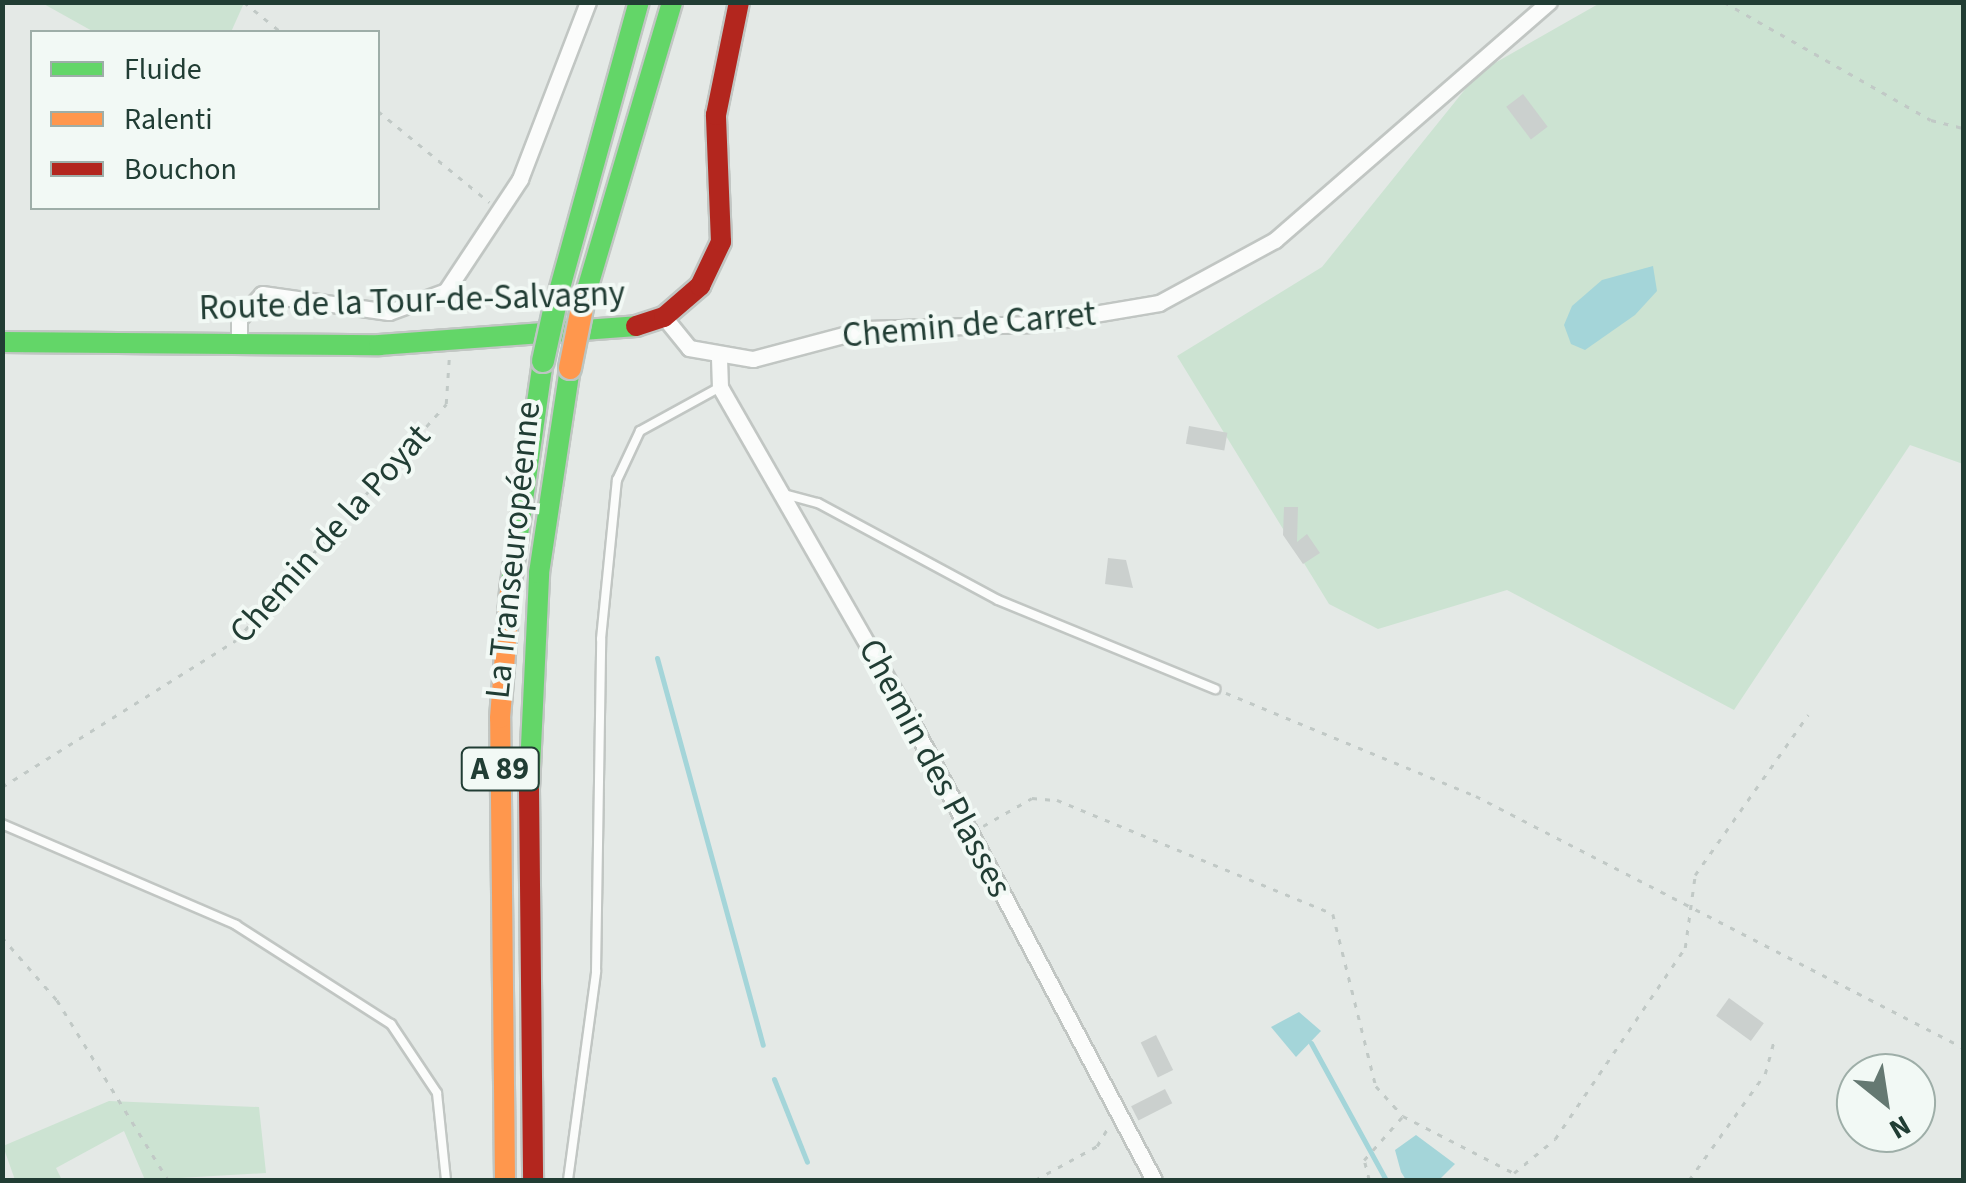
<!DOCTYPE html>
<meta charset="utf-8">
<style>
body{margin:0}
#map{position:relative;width:1966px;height:1183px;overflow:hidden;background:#e4e9e6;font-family:"Source Sans 3",sans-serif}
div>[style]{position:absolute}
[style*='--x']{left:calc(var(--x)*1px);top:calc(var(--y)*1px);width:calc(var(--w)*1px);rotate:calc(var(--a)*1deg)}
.green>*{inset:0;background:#cce3d2}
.water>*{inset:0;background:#a4d5d9}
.stream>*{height:5px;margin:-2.5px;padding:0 2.5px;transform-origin:2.5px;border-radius:2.5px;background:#a4d5d9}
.building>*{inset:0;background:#cbd0ce;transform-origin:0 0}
.path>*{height:2.5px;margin-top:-1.25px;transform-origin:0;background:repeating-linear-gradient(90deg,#c1c9c6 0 5px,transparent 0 13px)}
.roads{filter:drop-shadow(2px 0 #c1c6c3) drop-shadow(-2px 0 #c1c6c3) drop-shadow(0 2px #c1c6c3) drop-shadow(0 -2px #c1c6c3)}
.lane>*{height:8px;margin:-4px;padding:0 4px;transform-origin:4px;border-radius:4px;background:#fbfcfb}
.street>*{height:15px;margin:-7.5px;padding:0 7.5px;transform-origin:7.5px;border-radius:7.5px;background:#fbfcfb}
.fast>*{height:20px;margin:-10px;padding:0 10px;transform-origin:10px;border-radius:10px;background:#63d668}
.slow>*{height:20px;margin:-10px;padding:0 10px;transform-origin:10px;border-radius:10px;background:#ff974d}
.jam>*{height:20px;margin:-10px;padding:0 10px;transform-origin:10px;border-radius:10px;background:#b3261e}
.bridges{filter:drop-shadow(2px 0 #bcc5c2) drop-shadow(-2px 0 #bcc5c2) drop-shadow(0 2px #bcc5c2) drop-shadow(0 -2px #bcc5c2)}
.fast-bridge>*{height:22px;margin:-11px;padding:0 11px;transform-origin:11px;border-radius:11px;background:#63d668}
.slow-bridge>*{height:22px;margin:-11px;padding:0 11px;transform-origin:11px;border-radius:11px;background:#ff974d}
span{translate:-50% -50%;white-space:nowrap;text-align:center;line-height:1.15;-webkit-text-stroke:8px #f2f9f5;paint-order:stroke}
.shield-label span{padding:2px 8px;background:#f2f9f5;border:2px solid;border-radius:8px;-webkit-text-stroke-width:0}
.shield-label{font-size:32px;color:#213d34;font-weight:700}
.street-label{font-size:35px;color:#213d34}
.frame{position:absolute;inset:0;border:5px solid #213d34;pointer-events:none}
.legend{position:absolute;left:30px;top:30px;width:350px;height:180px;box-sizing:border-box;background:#f2f9f5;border:2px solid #9eaea8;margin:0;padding:12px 18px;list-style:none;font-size:30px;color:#213d34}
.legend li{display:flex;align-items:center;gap:20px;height:50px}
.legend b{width:50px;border:2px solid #9eaea8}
.north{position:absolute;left:1836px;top:1053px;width:100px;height:100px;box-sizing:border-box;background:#f2f9f5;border:2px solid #9eaea8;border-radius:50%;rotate:150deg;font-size:28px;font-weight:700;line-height:40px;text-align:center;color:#213d34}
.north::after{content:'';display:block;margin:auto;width:35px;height:45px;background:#657972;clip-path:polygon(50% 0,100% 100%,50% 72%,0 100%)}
</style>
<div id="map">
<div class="green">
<div style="clip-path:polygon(244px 3px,231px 32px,94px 32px,42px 3px)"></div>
<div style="clip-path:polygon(1600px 3px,1963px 3px,1963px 464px,1910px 445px,1734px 710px,1507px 590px,1378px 629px,1329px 604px,1177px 356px,1322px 267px,1479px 72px)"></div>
<div style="clip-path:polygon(109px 1101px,259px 1107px,266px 1173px,145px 1180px,124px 1131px,56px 1168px,62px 1180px,15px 1180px,3px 1146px)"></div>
</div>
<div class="water">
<div style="clip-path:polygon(1653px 266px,1657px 291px,1635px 315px,1585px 350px,1571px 344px,1564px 325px,1572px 306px,1602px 280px)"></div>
<div style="clip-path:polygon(1299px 1012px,1321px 1031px,1296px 1057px,1271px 1027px)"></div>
<div style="clip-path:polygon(1416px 1135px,1455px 1164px,1439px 1180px,1406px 1180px,1401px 1172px,1395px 1150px)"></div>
</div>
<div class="stream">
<div style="--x:657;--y:658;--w:401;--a:74.7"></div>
<div style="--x:1311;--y:1043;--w:156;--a:61.3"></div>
<div style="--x:774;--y:1079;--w:89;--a:68.3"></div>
</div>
<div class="building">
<div style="left:1523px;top:94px;width:41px;height:21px;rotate:53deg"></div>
<div style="left:1189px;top:426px;width:39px;height:18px;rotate:10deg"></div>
<div style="clip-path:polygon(1284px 507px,1298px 507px,1297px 542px,1307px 534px,1320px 553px,1303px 564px,1283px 535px)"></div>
<div style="clip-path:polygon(1108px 558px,1126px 560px,1133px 588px,1105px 584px)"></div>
<div style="left:1729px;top:998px;width:43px;height:22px;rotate:36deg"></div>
<div style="left:1156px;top:1035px;width:39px;height:17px;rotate:64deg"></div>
<div style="left:1165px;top:1089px;width:16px;height:38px;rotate:63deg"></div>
</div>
<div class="path">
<div style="--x:244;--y:2;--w:48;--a:39"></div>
<div style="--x:1724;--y:2;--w:238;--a:29.7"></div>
<div style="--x:1931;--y:120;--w:34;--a:14"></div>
<div style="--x:378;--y:111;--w:144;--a:39.3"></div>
<div style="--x:1226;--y:693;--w:270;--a:22.4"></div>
<div style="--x:1476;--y:796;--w:549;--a:27.31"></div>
<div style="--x:2;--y:787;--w:276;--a:-32.1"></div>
<div style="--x:236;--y:640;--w:316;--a:-48.3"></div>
<div style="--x:446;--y:404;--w:45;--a:-86.2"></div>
<div style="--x:983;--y:826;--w:56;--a:-29.7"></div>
<div style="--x:1032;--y:798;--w:25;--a:5"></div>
<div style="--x:1057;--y:800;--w:299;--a:22.4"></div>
<div style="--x:1333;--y:914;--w:177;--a:76"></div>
<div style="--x:1376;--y:1086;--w:40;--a:48"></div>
<div style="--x:1403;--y:1116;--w:125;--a:27.2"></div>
<div style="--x:1514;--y:1173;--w:53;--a:-39.7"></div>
<div style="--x:1555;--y:1139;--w:231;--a:-55.8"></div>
<div style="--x:1685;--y:948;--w:74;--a:-82.2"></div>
<div style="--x:1695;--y:875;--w:196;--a:-54.8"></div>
<div style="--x:2;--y:937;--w:84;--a:48.9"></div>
<div style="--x:57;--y:1000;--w:211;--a:58.3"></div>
<div style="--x:1035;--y:1180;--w:71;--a:-28.7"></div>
<div style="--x:1097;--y:1146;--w:21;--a:-59"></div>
<div style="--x:1369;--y:1180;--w:21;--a:-104"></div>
<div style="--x:1364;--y:1160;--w:57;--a:-48.5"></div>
<div style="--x:1689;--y:1180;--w:130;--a:-54.4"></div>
<div style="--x:1765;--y:1074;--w:35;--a:-75"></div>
</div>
<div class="roads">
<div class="lane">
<div style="--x:784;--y:494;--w:35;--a:15"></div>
<div style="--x:818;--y:503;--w:204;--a:28.3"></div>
<div style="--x:998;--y:600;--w:235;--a:22.3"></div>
<div style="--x:2;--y:824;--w:255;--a:23.3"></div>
<div style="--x:236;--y:925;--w:184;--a:32.6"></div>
<div style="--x:391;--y:1024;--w:83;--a:56.3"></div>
<div style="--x:437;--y:1093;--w:87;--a:84.1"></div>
<div style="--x:568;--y:1180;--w:210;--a:-82.3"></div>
<div style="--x:596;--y:972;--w:333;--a:-89.1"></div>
<div style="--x:601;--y:639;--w:160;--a:-84.3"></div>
<div style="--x:617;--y:480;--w:54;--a:-64.9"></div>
<div style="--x:640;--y:431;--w:91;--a:-28.8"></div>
</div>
<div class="street">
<div style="--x:664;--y:317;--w:40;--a:51"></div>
<div style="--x:689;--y:348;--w:65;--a:9.8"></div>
<div style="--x:753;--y:359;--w:117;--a:-14.9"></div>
<div style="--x:866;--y:329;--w:169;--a:-1.7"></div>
<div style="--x:1035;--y:324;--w:126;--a:-9.6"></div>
<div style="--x:1159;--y:303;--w:132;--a:-28.5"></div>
<div style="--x:1275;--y:240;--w:363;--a:-41"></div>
<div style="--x:239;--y:346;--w:27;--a:-90"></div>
<div style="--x:239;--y:319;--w:34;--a:-47"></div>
<div style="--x:262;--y:294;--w:128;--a:8.1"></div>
<div style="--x:389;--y:312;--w:61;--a:-20.2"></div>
<div style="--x:446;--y:291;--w:134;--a:-56.5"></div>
<div style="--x:520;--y:179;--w:190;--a:-69"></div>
<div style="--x:719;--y:358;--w:29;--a:88"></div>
<div style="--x:720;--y:387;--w:368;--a:60.2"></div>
<div style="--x:903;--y:706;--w:536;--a:62.1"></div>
</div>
<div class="fast">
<div style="--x:583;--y:303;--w:314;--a:-73.5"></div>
<div style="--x:555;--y:306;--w:315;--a:-74.6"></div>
<div style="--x:2;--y:342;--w:377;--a:0.5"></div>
<div style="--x:379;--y:345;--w:258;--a:-4.2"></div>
<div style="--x:510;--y:590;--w:231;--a:-81.8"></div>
<div style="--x:529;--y:789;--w:216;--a:-87.3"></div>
<div style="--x:539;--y:573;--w:207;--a:-81.4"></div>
</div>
<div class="slow">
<div style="--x:505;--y:1180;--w:462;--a:-90.6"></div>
<div style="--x:500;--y:718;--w:128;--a:-85.5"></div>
</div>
<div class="jam">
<div style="--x:636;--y:326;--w:29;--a:-18"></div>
<div style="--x:664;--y:317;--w:48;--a:-40.7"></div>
<div style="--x:700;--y:286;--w:49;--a:-64.5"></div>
<div style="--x:721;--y:242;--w:127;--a:-92.3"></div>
<div style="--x:716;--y:115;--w:115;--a:-78.5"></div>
<div style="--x:529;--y:789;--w:391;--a:89.4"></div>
</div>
</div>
<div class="bridges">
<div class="fast-bridge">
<div style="--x:543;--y:361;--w:56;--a:-77.7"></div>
</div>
<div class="slow-bridge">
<div style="--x:570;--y:368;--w:66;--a:-78.7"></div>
</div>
</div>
<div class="shield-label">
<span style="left:500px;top:769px">A 89</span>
</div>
<div class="street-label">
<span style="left:412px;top:301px;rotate:-2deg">Route de la Tour-de-Salvagny</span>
<span style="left:969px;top:325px;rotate:-5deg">Chemin de Carret</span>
<span style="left:330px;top:534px;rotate:-48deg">Chemin de la Poyat</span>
<span style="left:513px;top:550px;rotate:-84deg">La Transeuropéenne</span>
<span style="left:935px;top:768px;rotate:62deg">Chemin des Plasses</span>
</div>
<div class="frame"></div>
<ul class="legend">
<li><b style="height:12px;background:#63d668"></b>Fluide</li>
<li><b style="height:12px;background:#ff974d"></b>Ralenti</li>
<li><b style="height:12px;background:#b3261e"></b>Bouchon</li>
</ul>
<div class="north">N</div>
</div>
